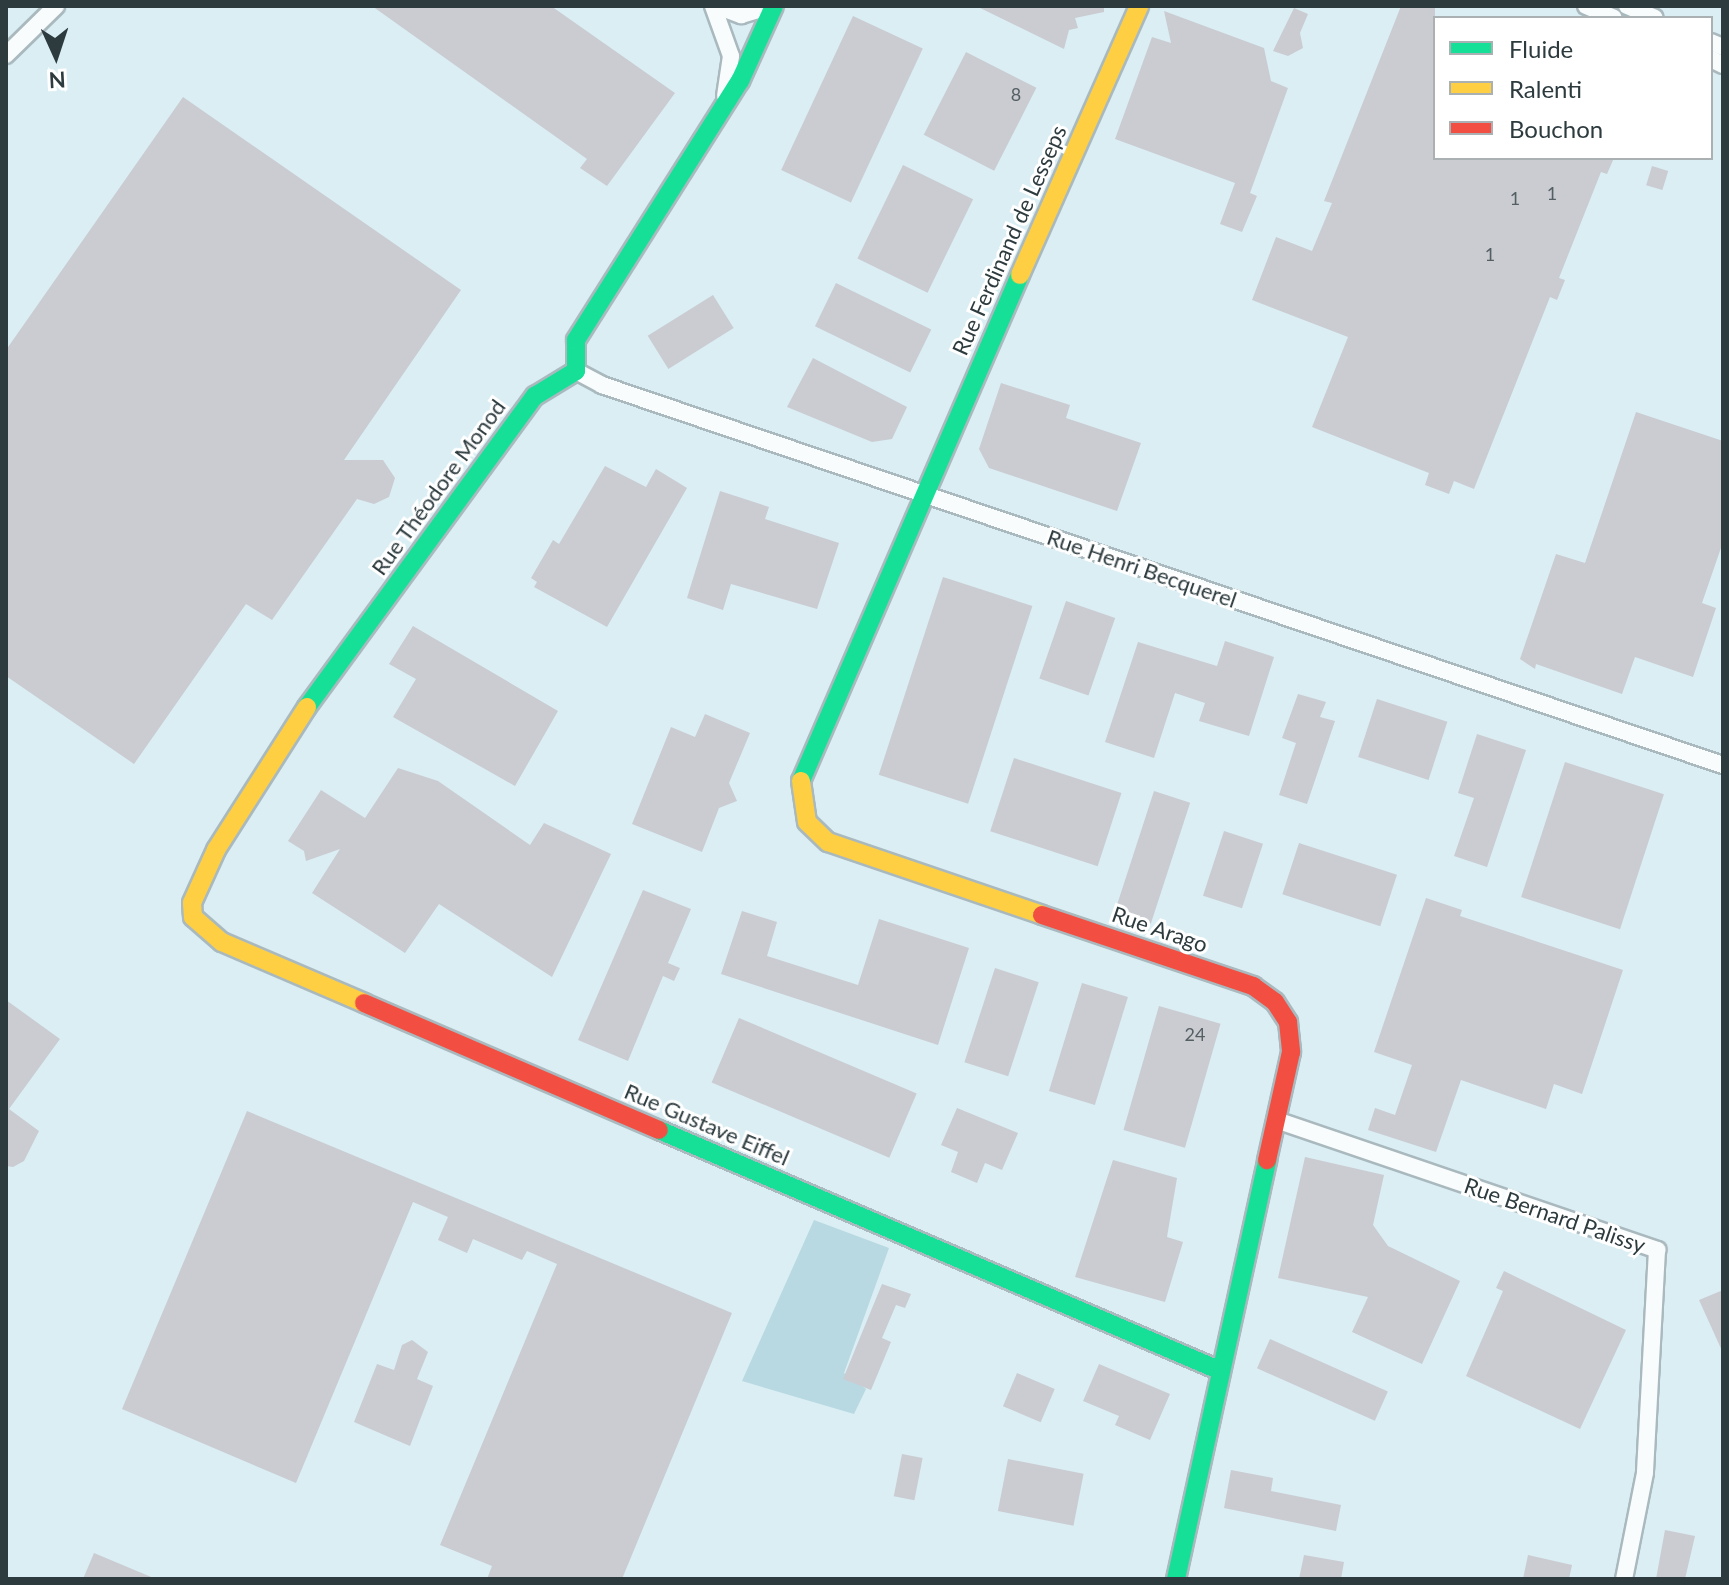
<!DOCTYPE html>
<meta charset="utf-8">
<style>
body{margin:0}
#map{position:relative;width:1729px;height:1585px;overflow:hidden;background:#daeef4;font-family:Lato,sans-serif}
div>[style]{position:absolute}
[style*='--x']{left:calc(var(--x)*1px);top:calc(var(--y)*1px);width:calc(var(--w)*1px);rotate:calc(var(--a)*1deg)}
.green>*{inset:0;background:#b8d9e2}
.building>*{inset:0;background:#caccd2;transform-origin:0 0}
.roads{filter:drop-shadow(2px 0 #a9b9be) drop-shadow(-2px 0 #a9b9be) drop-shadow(0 2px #a9b9be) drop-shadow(0 -2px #a9b9be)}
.street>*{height:16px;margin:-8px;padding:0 8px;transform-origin:8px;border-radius:8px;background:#f9fcfd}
.fast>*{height:18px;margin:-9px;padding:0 9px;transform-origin:9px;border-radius:9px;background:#16e098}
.slow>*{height:18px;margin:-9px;padding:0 9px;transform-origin:9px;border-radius:9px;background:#ffcf43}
.jam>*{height:18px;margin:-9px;padding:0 9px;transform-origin:9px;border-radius:9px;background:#f24e42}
span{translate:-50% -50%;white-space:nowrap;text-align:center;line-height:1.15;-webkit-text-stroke:6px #fff;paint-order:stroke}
.number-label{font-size:18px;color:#545f64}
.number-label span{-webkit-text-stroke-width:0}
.street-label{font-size:22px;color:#2d3b3f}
.frame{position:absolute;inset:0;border:8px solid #2d3b3f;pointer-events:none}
.legend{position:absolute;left:1433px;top:16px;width:280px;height:144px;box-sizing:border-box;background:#fff;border:2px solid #abb1b2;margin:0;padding:10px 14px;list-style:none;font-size:24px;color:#2d3b3f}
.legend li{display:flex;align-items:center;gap:16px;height:40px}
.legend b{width:40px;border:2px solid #abb1b2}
.north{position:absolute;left:16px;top:16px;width:80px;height:80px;-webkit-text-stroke:6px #fff;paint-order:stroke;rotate:177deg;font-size:22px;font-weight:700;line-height:32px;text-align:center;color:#2d3b3f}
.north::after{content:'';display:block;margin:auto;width:28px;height:36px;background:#2d3b3f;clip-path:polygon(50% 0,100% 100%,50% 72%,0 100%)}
</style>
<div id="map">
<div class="green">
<div style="clip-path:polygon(814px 1220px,889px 1248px,844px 1373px,866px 1389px,854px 1414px,742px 1381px)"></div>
</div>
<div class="building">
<div style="clip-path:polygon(372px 6px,551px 6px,675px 93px,607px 186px,580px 168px,587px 159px)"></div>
<div style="clip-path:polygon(976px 6px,1104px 6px,1104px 12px,1075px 18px,1078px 28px,1069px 30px,1064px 49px)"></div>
<div style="clip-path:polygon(1401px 6px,1435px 6px,1435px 158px,1614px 158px,1607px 174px,1601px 172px,1559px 278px,1565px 280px,1557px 300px,1550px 297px,1474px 489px,1454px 481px,1449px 494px,1425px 485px,1429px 473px,1312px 427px,1348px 337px,1252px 300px,1276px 237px,1312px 251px,1332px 203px,1324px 201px)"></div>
<div style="clip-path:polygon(1294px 8px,1308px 14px,1300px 33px,1303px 48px,1288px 56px,1273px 51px)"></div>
<div style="clip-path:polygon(1164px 11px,1264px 48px,1271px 81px,1288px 88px,1250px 193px,1257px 196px,1242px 232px,1220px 224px,1235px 183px,1115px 139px,1152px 37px,1171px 43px)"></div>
<div style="left:853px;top:16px;width:77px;height:170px;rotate:25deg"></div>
<div style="left:966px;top:52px;width:79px;height:93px;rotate:27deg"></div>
<div style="clip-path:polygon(183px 97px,461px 290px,344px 460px,383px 460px,395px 478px,389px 497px,374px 504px,357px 499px,272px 620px,246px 604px,134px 764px,6px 676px,6px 350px)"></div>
<div style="left:903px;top:165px;width:78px;height:104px;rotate:26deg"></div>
<div style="left:1652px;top:166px;width:17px;height:20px;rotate:17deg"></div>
<div style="left:836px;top:283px;width:106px;height:48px;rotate:26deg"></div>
<div style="left:713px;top:295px;width:39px;height:77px;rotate:58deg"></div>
<div style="clip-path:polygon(813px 358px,907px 407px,892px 439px,872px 442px,787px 407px)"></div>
<div style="clip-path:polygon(1001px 383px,1070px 405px,1066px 418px,1141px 443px,1117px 511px,989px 468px,979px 449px)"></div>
<div style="clip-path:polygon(1636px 412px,1723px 441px,1723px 542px,1702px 603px,1716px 608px,1693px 677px,1635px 657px,1622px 694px,1536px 664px,1535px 669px,1520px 659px,1556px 554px,1585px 563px)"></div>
<div style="clip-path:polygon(605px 466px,646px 487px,656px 469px,687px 488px,607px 627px,534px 587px,537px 582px,531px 578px,553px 540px,559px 544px)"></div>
<div style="clip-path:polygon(720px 491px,769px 507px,765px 519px,839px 543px,817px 609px,731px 584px,723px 610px,687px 598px)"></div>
<div style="left:943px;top:577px;width:94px;height:208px;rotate:18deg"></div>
<div style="left:1066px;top:601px;width:52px;height:82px;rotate:19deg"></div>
<div style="clip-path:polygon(413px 626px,558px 711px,515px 786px,393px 717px,416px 679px,389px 664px)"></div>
<div style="clip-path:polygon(1225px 641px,1274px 657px,1249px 736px,1199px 721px,1205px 703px,1175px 693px,1154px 758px,1105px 742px,1138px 642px,1217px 666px)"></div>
<div style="clip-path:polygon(1298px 694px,1326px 702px,1320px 717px,1335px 721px,1307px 804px,1279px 795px,1296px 743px,1282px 738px)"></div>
<div style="left:1377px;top:699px;width:74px;height:61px;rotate:18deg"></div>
<div style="clip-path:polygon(705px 714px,750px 733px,729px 783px,737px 801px,719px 808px,702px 852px,632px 824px,671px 727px,695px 737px)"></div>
<div style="clip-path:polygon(1477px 734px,1526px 750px,1487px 867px,1454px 856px,1474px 798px,1458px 793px)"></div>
<div style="left:1014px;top:758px;width:113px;height:77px;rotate:18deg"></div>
<div style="left:1565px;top:762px;width:104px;height:142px;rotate:18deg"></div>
<div style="clip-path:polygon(398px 768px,438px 781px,530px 845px,544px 823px,611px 854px,552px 977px,439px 904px,405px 953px,312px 893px,340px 849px,306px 861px,304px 851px,288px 841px,321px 790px,365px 818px)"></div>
<div style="left:1154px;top:791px;width:38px;height:127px;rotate:18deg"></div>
<div style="left:1224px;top:831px;width:41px;height:68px;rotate:18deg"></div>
<div style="left:1299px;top:843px;width:103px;height:54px;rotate:18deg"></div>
<div style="clip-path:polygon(643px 890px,691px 909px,668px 963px,680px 968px,674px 981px,663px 976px,628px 1061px,578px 1040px)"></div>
<div style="clip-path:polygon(1426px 898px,1462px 910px,1460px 916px,1623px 970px,1582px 1094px,1554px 1084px,1546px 1109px,1461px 1080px,1436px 1152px,1368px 1130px,1375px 1108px,1395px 1115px,1412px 1065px,1374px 1052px)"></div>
<div style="clip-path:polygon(742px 911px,777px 922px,767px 956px,858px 985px,879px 919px,969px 948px,938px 1045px,721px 974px)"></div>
<div style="left:995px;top:968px;width:46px;height:99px;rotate:18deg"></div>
<div style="left:1082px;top:983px;width:48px;height:113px;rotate:17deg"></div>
<div style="clip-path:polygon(6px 1000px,60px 1039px,9px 1109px,39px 1131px,24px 1161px,13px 1167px,6px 1166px)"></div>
<div style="left:1159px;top:1006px;width:64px;height:129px;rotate:16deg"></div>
<div style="left:739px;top:1018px;width:193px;height:70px;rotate:23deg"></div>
<div style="clip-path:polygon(957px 1108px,1018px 1133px,1002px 1170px,985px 1163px,977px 1183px,951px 1172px,958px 1152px,941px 1145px)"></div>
<div style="clip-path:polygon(247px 1111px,732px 1313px,622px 1579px,487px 1579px,492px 1566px,440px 1545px,557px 1264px,527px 1251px,522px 1260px,473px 1239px,467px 1253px,438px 1240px,448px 1217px,413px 1202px,296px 1483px,122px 1409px)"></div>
<div style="clip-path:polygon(1305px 1157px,1384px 1175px,1373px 1225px,1388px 1246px,1460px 1281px,1422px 1364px,1352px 1332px,1368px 1297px,1278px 1278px)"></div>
<div style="clip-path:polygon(1113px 1160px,1177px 1178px,1167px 1237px,1183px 1242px,1165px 1302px,1075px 1277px)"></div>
<div style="clip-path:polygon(1504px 1271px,1626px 1330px,1580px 1429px,1466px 1376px,1503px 1291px,1496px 1288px)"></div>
<div style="clip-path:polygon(882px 1284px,911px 1294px,905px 1308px,896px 1305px,882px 1338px,891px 1342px,871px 1390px,843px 1379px)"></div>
<div style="clip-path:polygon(1723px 1290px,1723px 1353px,1699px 1300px)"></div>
<div style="left:1270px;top:1339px;width:129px;height:32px;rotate:24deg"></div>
<div style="clip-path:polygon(412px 1340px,428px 1352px,417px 1379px,433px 1386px,410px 1446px,354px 1422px,377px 1364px,394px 1370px,402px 1345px)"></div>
<div style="clip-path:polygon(1099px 1364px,1170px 1394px,1150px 1440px,1115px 1425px,1119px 1416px,1083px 1401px)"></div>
<div style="left:1017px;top:1373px;width:41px;height:36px;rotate:23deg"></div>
<div style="left:902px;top:1454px;width:21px;height:43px;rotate:11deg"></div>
<div style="left:1008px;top:1459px;width:77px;height:53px;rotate:11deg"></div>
<div style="clip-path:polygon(1231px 1470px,1273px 1478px,1271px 1491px,1341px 1505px,1336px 1531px,1224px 1508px)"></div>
<div style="clip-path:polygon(1665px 1530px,1695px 1536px,1685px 1579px,1656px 1579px)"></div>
<div style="clip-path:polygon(94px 1553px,156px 1579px,83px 1579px)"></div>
<div style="clip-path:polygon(1304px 1555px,1344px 1562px,1341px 1579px,1299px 1579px)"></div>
<div style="clip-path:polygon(1528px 1555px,1572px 1565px,1569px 1579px,1523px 1579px)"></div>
</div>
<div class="roads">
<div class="street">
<div style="--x:713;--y:6;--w:53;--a:70.2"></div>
<div style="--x:731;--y:56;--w:40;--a:98.5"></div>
<div style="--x:717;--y:6;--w:26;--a:21"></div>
<div style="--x:741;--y:15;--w:32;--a:-16"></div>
<div style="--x:1586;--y:6;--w:30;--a:23"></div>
<div style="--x:1627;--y:6;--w:30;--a:23"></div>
<div style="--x:1711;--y:42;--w:13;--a:23"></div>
<div style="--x:6;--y:55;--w:70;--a:-44.4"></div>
<div style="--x:1711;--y:59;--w:13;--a:27"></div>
<div style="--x:576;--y:371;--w:30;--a:28"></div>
<div style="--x:602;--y:385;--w:1184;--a:18.73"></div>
<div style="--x:1276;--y:1120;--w:403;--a:18.8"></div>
<div style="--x:1657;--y:1250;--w:223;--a:93.1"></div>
<div style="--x:1645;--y:1473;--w:108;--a:101.2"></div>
</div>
<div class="fast">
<div style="--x:307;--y:707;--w:386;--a:-53.8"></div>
<div style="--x:535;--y:396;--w:48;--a:-31.4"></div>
<div style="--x:576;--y:371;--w:31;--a:-90"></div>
<div style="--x:576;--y:340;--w:307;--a:-57.7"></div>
<div style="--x:740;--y:81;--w:82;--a:-65.6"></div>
<div style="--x:801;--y:781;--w:551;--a:-66.6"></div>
<div style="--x:659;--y:1130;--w:611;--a:23.21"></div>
<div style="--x:1176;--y:1579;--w:429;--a:-77.7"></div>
</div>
<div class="slow">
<div style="--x:1020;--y:275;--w:294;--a:-66.1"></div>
<div style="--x:307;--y:707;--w:169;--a:122.5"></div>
<div style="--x:216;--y:850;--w:58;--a:114.4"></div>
<div style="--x:192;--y:903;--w:14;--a:86"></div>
<div style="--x:193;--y:917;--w:38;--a:41"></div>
<div style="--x:222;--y:942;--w:155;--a:23.2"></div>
<div style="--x:801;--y:781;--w:41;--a:81.7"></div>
<div style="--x:807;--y:822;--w:29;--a:44"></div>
<div style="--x:828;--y:842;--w:226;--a:18.8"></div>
</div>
<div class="jam">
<div style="--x:1042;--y:915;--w:223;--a:18.6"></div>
<div style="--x:1253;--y:986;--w:27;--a:36"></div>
<div style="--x:1275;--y:1002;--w:24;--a:57"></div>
<div style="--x:1288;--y:1022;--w:30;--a:84"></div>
<div style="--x:1291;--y:1052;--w:111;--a:102.5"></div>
<div style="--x:364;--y:1003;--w:321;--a:23.3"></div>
</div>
</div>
<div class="number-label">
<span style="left:1016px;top:94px">8</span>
<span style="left:1552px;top:193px">1</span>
<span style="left:1515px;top:198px">1</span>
<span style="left:1490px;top:254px">1</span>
<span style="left:1195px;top:1034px">24</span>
</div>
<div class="street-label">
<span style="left:1009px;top:240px;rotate:-66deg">Rue Ferdinand de Lesseps</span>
<span style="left:438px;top:487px;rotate:-54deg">Rue Théodore Monod</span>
<span style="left:1142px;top:568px;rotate:19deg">Rue Henri Becquerel</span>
<span style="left:1160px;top:929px;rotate:19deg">Rue Arago</span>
<span style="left:707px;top:1124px;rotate:23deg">Rue Gustave Eiffel</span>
<span style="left:1555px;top:1215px;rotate:19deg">Rue Bernard Palissy</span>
</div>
<div class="frame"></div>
<ul class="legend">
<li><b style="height:10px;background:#16e098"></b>Fluide</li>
<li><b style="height:10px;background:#ffcf43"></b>Ralenti</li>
<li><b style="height:10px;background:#f24e42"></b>Bouchon</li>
</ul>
<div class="north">N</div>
</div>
